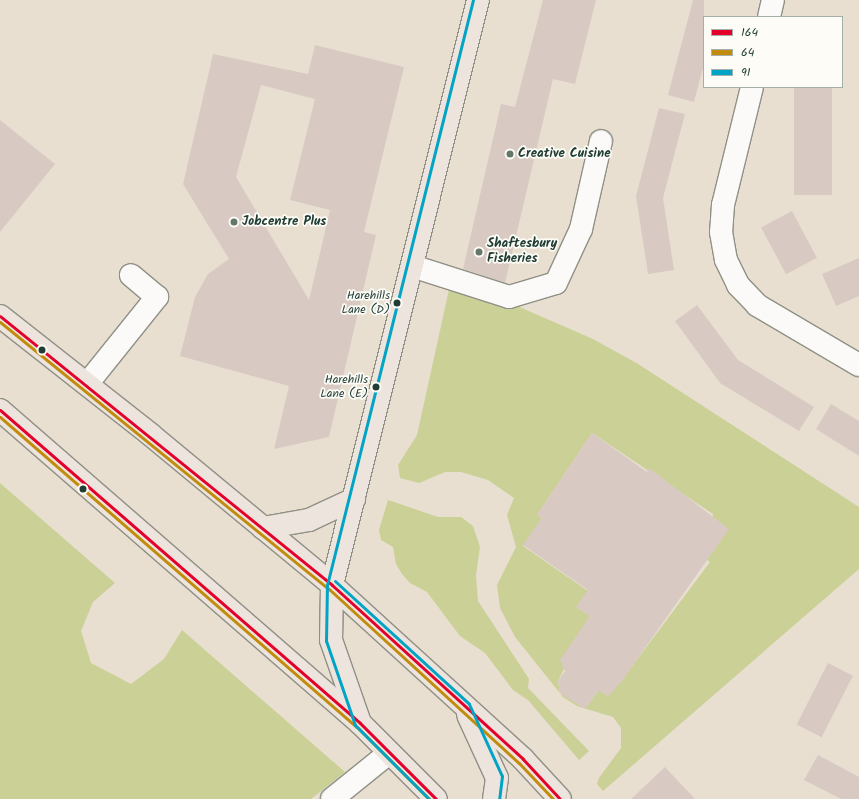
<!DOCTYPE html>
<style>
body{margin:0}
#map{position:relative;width:859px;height:799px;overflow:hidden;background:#e8dfd0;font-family:Kalam,sans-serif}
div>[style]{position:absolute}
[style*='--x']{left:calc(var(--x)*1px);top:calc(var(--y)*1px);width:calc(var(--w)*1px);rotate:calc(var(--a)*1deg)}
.green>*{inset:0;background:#cad096}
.building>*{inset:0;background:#d8cac3;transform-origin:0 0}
.roads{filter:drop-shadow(1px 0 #8f9086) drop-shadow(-1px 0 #8f9086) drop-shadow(0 1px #8f9086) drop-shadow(0 -1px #8f9086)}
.minor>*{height:22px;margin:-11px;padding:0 11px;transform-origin:11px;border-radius:11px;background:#fcfaf8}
.major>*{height:22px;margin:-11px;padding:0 11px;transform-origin:11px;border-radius:11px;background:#ede5dd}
.highway>*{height:22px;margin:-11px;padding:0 11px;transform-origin:11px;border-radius:11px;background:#ede5dd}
.bus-1>*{height:3px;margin:-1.5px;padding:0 1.5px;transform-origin:1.5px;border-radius:1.5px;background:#e4002b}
.bus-2>*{height:3px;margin:-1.5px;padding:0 1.5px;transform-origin:1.5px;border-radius:1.5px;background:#c18c0d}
.bus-3>*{height:3px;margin:-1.5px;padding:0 1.5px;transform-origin:1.5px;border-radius:1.5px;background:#02a4c6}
.dots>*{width:11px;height:11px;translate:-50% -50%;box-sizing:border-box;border:2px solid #fdfcf7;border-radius:50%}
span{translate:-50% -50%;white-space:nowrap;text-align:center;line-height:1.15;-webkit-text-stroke:3.5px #fdfcf7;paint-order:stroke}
.bus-label{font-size:12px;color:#1f3d34}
.right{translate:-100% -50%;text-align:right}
.poi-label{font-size:13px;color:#1f3d34;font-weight:700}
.left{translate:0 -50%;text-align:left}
.legend{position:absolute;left:703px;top:16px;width:140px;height:72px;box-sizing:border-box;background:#fdfcf7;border:1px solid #a4b0a9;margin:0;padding:5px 7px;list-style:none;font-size:12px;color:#1f3d34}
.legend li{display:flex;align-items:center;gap:8px;height:20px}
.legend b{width:20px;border:1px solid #a4b0a9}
</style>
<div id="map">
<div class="green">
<div style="clip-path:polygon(evenodd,450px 285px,508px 302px,593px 339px,638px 364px,859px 507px,859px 569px,603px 791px,597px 784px,599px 778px,621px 748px,621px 728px,613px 717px,577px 706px,563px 697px,515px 637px,500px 608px,497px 585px,516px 547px,507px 515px,514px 498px,488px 480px,461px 472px,445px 472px,419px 483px,400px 478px,398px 465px,417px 435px,450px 285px,592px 433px,713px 514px,707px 560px,710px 562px,621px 681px,608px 696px,599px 690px,587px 706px,579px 705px,560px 693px,558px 681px,590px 616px,577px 607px,588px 591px,523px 546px,542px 518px,537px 515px,592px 433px)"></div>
<div style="clip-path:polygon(0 483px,115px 583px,93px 602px,81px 631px,91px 663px,131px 684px,164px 659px,182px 630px,345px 772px,311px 799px,0 799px)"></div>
<div style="clip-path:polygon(388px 500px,438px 517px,461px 517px,473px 526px,480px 547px,476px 575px,478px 601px,529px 679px,528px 688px,589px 751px,579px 760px,528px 700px,513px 690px,485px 653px,460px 636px,427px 592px,410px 583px,402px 574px,396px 564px,393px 547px,381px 540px,379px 530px)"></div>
</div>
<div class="building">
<div style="clip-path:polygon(543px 0,596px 0,575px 84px,553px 79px,505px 283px,463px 269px,501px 104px,515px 107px)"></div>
<div style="clip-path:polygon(693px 0,704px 0,704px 64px,694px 102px,668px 95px)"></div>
<div style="clip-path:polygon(evenodd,315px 45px,404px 67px,364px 232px,376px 235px,329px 437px,274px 449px,289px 386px,180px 356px,195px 297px,208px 274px,229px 259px,183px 184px,213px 54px,308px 74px,315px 45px,261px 85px,315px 99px,290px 200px,330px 210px,309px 300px,236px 177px,261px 85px)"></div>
<div style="left:794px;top:87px;width:38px;height:108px"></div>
<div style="clip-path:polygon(659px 108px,685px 114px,663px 198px,674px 270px,648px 274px,636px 196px)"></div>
<div style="clip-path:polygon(0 120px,55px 164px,0 232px)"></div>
<div style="left:792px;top:211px;width:53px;height:35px;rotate:62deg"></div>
<div style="clip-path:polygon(859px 258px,859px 296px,836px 306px,822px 274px)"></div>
<div style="clip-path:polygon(697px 305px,738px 360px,814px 407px,799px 431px,720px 383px,675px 321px)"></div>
<div style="clip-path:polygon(831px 404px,859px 421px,859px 456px,816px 429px)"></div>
<div style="clip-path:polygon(592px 433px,647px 472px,649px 468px,729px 529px,621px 682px,608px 696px,599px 690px,585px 709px,560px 693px,558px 681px,565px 671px,560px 660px,590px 616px,576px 607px,588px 590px,523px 545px,542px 518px,537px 515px)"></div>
<div style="left:828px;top:663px;width:28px;height:69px;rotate:27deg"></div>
<div style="clip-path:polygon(818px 755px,859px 777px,859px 799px,841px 799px,804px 780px)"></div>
<div style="clip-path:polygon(665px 767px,695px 799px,631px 799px)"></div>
</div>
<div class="roads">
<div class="minor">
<div style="--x:769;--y:17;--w:17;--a:-77"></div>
<div style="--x:752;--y:87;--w:122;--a:103.8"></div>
<div style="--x:723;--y:205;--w:27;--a:94"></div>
<div style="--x:721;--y:232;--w:28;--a:80"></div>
<div style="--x:726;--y:260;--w:28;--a:64"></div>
<div style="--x:738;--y:285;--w:28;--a:46"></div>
<div style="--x:757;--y:305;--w:118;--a:30.5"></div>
<div style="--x:412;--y:266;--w:102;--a:17.7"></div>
<div style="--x:509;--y:297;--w:49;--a:-16.6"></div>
<div style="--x:556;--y:283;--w:60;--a:-65.2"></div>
<div style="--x:581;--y:229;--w:90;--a:-77.2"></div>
<div style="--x:87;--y:384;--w:112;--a:-51.2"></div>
<div style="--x:157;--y:297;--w:34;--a:-140"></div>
<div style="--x:332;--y:799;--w:73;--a:-38.9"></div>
</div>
<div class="major">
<div style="--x:332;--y:585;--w:603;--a:-75.99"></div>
</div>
<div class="highway">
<div style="--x:0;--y:316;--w:192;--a:38.2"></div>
<div style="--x:151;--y:435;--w:235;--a:39.6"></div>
<div style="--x:332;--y:585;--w:258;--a:42.3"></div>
<div style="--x:523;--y:759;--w:54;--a:47.2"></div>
<div style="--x:0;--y:410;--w:477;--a:41"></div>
<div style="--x:360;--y:723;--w:107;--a:45"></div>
<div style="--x:263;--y:528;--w:47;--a:-9.9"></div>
<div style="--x:309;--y:520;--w:50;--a:-25"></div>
<div style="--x:332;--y:585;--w:55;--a:91"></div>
<div style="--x:331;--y:640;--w:88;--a:70.7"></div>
<div style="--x:468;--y:715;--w:69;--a:65.3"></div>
<div style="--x:497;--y:778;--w:21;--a:98"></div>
</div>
</div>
<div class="bus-1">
<div style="--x:0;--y:316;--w:427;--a:39"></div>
<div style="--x:332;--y:585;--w:258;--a:42.3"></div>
<div style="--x:523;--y:759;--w:54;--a:47.2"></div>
<div style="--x:0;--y:410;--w:477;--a:41"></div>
<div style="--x:360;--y:723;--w:107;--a:45"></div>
</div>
<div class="bus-2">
<div style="--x:0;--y:322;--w:424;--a:39.1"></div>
<div style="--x:329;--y:589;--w:258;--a:42.5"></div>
<div style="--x:519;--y:763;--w:50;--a:46.6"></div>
<div style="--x:0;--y:417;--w:473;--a:41"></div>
<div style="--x:357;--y:727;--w:102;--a:45"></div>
</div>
<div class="bus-3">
<div style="--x:335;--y:581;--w:182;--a:42.5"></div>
<div style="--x:469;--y:704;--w:79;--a:65.4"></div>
<div style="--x:502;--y:776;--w:23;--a:97"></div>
<div style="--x:429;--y:799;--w:105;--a:-135"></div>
<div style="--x:355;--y:725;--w:89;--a:-109"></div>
<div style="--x:326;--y:641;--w:56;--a:-89"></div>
<div style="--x:327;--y:585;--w:603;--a:-75.99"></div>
</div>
<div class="dots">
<div style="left:510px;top:154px;background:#65766b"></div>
<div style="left:234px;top:222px;background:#65766b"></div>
<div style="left:479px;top:252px;background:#65766b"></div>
<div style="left:397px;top:303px;background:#1f3d34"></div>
<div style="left:42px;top:350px;background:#1f3d34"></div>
<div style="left:376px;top:387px;background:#1f3d34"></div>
<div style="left:83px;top:489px;background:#1f3d34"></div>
</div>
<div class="bus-label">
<span class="right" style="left:390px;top:303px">Harehills<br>Lane (D)</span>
<span class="right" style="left:368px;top:387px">Harehills<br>Lane (E)</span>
</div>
<div class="poi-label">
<span class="left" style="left:518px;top:154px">Creative Cuisine</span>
<span class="left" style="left:242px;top:222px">Jobcentre Plus</span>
<span class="left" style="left:487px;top:252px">Shaftesbury<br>Fisheries</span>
</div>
<ul class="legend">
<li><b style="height:5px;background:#e4002b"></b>164</li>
<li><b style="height:5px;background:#c18c0d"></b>64</li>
<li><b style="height:5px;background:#02a4c6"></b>91</li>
</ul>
</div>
